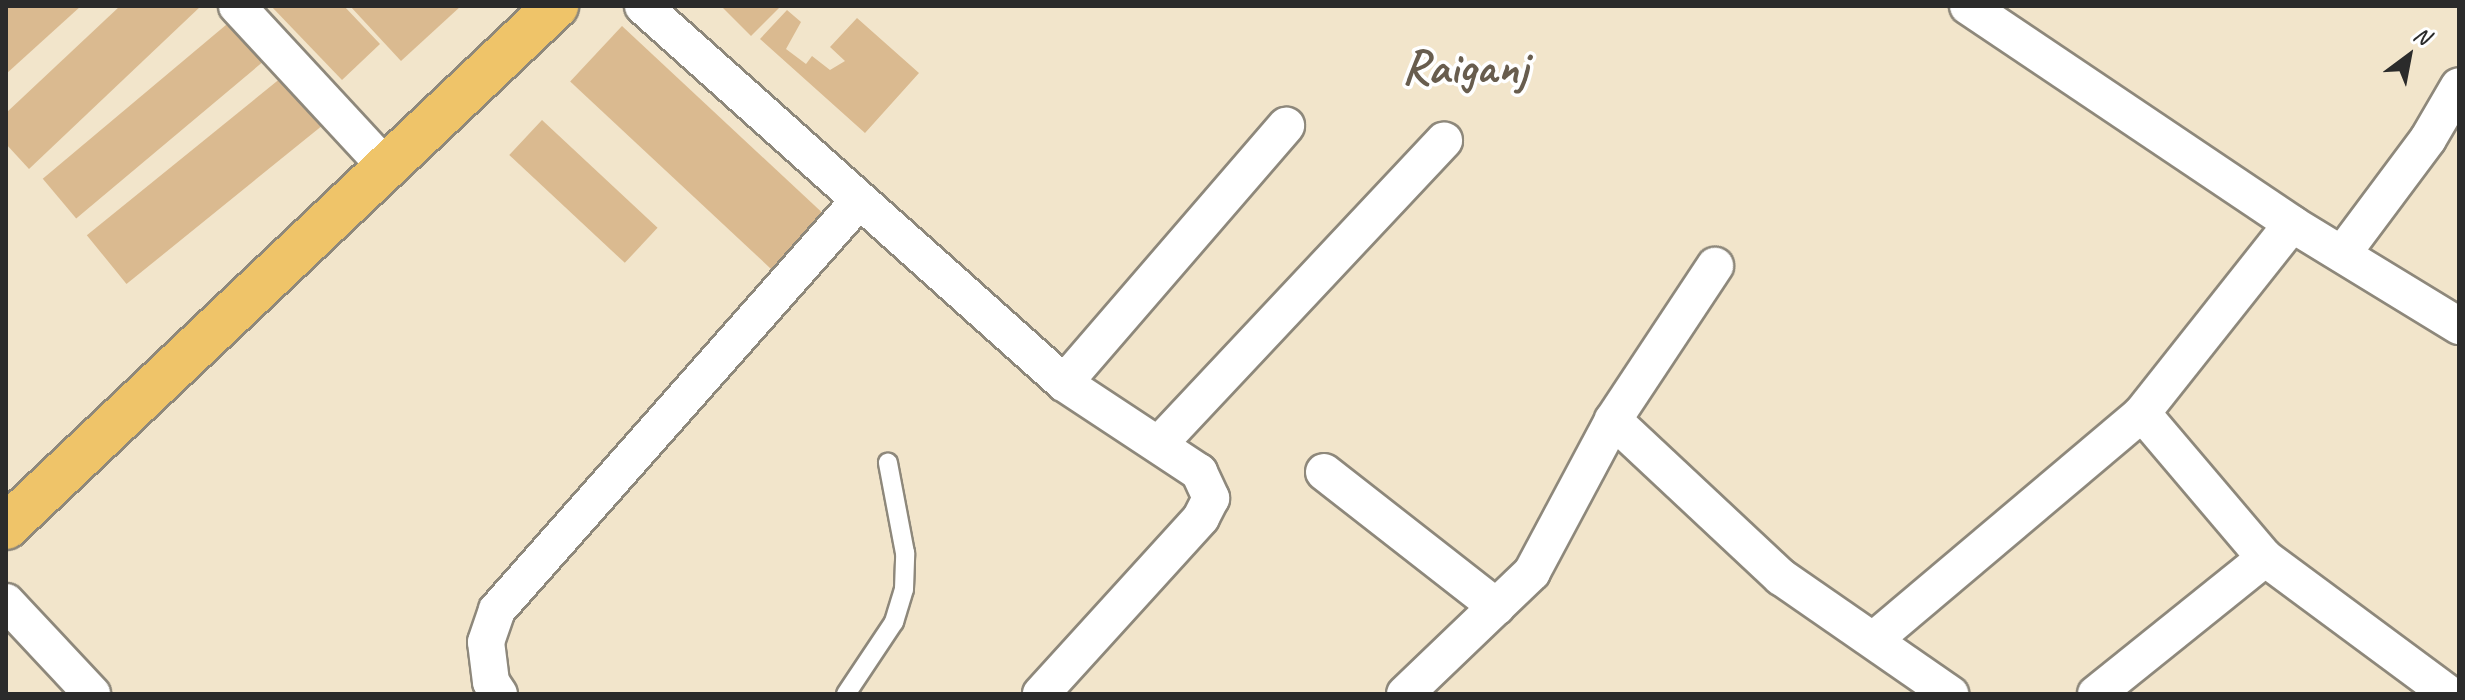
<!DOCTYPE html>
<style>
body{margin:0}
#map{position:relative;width:2465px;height:700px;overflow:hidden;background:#f2e5cb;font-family:Caveat,sans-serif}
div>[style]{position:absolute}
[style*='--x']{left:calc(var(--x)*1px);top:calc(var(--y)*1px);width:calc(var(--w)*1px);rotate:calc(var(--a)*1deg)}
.building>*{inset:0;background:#daba90;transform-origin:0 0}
.roads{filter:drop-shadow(2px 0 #8e887b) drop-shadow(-2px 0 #8e887b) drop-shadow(0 2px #8e887b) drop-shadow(0 -2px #8e887b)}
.service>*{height:18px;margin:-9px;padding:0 9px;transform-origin:9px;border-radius:9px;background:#fff}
.minor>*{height:36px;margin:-18px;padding:0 18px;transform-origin:18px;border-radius:18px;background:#fff}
.primary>*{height:44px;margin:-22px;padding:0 22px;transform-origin:22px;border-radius:22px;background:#efc469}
span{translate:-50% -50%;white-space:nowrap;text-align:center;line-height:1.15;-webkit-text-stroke:7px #fff;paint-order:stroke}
.town-label{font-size:48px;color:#685d4e;font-weight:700}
.frame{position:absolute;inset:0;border:8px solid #2b2b2b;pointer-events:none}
.north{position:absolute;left:2369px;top:16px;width:80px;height:80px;-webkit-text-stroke:6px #fff;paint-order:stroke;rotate:32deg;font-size:22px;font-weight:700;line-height:32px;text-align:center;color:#2b2b2b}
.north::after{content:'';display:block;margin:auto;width:28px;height:36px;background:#2b2b2b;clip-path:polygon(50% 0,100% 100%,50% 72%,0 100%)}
</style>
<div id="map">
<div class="building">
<div style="clip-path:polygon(6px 6px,81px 6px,6px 74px)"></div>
<div style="clip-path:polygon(120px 6px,201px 6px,29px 169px,6px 144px,6px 113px)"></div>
<div style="clip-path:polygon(271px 6px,344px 6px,380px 44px,342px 80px)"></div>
<div style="clip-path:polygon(350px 6px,461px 6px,401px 61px)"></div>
<div style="clip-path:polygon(721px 6px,781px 6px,751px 36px)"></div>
<div style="left:245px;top:9px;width:52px;height:264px;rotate:50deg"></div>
<div style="clip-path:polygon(787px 10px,801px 22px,786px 49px,806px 64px,812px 56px,830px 70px,845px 61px,830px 47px,857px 18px,919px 73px,865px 133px,760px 39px)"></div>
<div style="left:622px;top:26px;width:275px;height:76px;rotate:43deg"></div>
<div style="left:292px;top:69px;width:63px;height:264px;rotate:51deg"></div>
<div style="left:542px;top:120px;width:158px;height:48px;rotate:43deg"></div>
</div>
<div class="roads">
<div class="service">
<div style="--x:846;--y:694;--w:87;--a:-56.3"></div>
<div style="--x:894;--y:622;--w:34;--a:-73"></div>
<div style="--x:904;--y:589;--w:36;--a:-88"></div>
<div style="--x:905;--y:553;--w:92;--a:-100.7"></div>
</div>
<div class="minor">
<div style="--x:237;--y:6;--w:219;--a:47.2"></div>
<div style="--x:643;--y:6;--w:565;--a:41.84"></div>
<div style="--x:1064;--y:383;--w:162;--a:33.4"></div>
<div style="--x:1199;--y:472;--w:29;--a:65"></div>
<div style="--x:1211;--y:498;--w:22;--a:117"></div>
<div style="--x:1201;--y:518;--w:238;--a:132.3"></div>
<div style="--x:1968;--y:6;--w:391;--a:33.9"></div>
<div style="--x:2292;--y:224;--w:196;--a:31.4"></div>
<div style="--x:2343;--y:253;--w:142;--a:-53.3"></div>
<div style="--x:2428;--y:139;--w:61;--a:-59.7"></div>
<div style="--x:1064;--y:383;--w:340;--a:-49.2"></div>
<div style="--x:2142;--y:413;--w:190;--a:49.7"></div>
<div style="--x:2265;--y:558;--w:229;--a:36.5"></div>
<div style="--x:1613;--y:420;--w:230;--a:43.1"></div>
<div style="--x:1781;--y:577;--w:206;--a:34.7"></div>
<div style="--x:1160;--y:443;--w:415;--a:-46.8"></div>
<div style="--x:1324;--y:472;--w:219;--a:38"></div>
<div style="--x:6;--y:602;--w:126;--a:46.9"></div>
<div style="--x:1875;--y:639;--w:350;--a:-40.2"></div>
<div style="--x:2142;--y:413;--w:241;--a:-51.6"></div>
<div style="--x:499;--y:694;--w:14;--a:-124"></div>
<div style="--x:491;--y:682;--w:40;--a:-97.1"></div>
<div style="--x:486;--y:642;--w:34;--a:-71"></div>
<div style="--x:497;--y:610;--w:543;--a:-48.51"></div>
<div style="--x:1405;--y:694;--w:176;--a:-43.8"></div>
<div style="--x:1532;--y:572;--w:172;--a:-61.9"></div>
<div style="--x:1613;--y:420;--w:185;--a:-56.5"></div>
<div style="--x:2096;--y:694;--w:217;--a:-38.8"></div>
</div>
<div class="primary">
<div style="--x:6;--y:527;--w:758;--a:-43.45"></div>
</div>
</div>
<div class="town-label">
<span style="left:1465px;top:68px">Raiganj</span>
</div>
<div class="frame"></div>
<div class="north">N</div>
</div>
